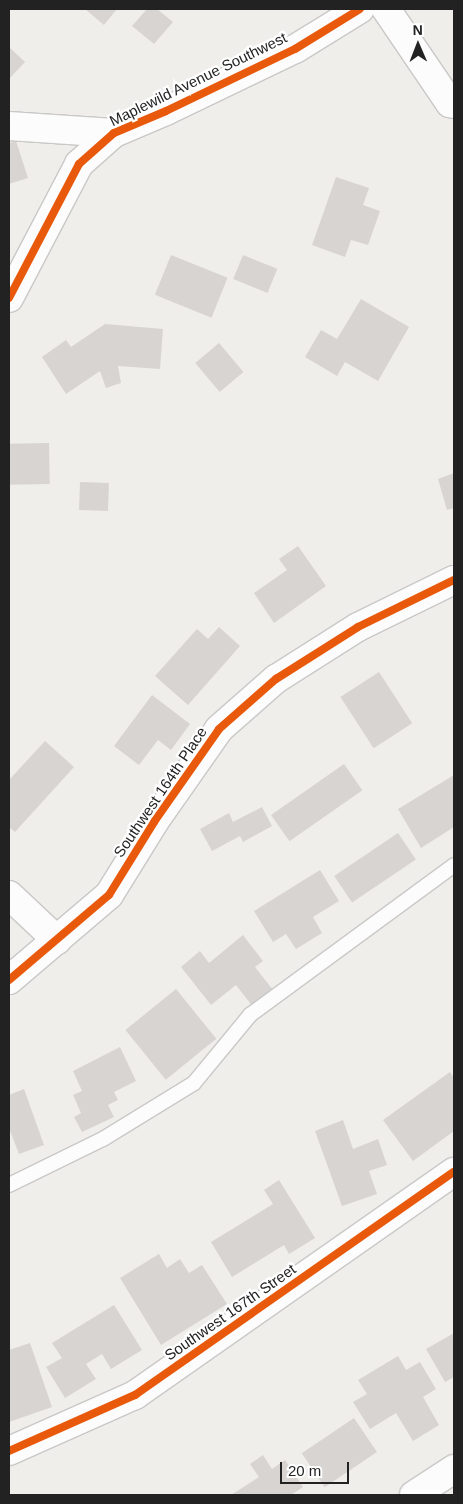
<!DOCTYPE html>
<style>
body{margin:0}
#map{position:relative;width:463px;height:1504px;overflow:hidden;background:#f0eeeb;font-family:Helvetica,sans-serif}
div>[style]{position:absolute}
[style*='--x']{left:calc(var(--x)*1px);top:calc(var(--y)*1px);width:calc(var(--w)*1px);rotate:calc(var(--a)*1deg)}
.building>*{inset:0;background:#d7d4d2;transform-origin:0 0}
.roads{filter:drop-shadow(1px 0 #c9c8c7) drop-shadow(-1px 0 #c9c8c7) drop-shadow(0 1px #c9c8c7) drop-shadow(0 -1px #c9c8c7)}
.service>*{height:14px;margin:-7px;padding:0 7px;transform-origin:7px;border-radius:7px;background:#fdfcfc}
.minor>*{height:28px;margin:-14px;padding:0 14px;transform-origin:14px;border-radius:14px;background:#fdfcfc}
.tertiary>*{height:28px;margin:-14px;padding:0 14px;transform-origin:14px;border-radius:14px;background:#fdfcfc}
.cycleway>*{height:8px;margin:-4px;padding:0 4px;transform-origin:4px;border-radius:4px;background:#e8590c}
span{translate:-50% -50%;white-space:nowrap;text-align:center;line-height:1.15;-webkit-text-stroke:4.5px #fff;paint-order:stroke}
.street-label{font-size:15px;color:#222}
.frame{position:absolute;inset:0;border:10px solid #222;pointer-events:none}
.north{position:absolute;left:393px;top:20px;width:50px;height:50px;-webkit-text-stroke:4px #fff;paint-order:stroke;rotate:359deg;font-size:14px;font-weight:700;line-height:20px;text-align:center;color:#222}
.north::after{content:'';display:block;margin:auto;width:18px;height:22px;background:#222;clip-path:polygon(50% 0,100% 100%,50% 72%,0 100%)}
.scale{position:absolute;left:280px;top:1462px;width:69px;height:22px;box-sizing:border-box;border:2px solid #222;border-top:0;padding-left:6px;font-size:15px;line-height:18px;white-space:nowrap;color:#222;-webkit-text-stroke:4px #fff;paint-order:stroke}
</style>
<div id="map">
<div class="building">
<div style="clip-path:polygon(85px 9px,117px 9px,104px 25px)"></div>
<div style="clip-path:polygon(147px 9px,157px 9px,173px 22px,154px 44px,132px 26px)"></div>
<div style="clip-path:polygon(9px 47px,25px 62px,9px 79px)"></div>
<div style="clip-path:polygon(16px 141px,28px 178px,9px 184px,9px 143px)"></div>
<div style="clip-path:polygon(336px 177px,369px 188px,363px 205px,380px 211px,368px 245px,351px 240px,345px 257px,312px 245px)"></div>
<div style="left:171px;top:255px;width:61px;height:43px;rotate:22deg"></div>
<div style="left:243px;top:255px;width:37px;height:26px;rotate:22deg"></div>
<div style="clip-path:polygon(361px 299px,409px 327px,378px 381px,345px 362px,337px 376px,305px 357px,321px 330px,337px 339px)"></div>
<div style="clip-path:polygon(105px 324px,163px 329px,160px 369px,118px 366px,121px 383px,106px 388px,100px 371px,66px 394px,42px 357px,66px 340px,71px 347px)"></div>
<div style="left:219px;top:343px;width:38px;height:31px;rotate:50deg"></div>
<div style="left:49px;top:443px;width:41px;height:40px;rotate:89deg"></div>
<div style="clip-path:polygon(454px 473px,454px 508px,447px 510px,438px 479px)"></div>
<div style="left:80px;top:482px;width:29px;height:28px;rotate:2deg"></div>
<div style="clip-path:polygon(298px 546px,326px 586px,274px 623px,254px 593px,287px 570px,279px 559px)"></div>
<div style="clip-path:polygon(219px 627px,240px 646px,188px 705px,155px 676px,197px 629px,208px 639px)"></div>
<div style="left:379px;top:672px;width:61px;height:46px;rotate:57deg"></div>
<div style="clip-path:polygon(152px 695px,190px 724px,171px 750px,158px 740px,139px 765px,114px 746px)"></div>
<div style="clip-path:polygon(45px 741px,74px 767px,15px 832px,9px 827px,9px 780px)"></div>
<div style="left:344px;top:764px;width:32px;height:89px;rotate:55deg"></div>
<div style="clip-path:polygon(454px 775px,454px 827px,421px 848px,398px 809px)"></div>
<div style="clip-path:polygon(262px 807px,272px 826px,243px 842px,240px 836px,212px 851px,200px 829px,229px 813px,233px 822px)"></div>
<div style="left:398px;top:833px;width:32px;height:77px;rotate:56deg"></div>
<div style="clip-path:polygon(320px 870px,339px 901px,313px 917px,322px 933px,296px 949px,286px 934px,273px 942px,254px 911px)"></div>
<div style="clip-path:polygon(243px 935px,263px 961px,255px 967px,273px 990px,253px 1007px,236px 985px,211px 1005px,181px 967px,200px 951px,209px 963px)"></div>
<div style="left:176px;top:989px;width:64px;height:65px;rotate:51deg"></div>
<div style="clip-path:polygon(120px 1047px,136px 1081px,114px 1092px,118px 1100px,108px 1105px,114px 1117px,82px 1132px,74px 1117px,81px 1113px,73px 1095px,82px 1091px,73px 1071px)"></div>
<div style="clip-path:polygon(450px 1072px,454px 1078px,454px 1131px,413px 1161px,383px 1120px)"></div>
<div style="clip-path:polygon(24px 1089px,44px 1145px,19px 1154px,9px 1128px,9px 1095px)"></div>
<div style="clip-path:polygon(343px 1120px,353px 1149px,378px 1139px,387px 1165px,369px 1171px,377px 1194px,342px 1206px,315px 1131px)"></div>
<div style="clip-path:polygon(279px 1180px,315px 1238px,289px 1254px,284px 1245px,232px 1277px,211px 1242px,273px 1204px,264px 1190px)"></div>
<div style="clip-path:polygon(159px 1254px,167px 1268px,180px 1259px,189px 1273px,202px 1265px,227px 1304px,161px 1345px,120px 1278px)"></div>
<div style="clip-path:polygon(114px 1305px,142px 1350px,111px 1369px,102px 1354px,86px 1364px,96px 1379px,65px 1398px,46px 1367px,62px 1358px,52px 1343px)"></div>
<div style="clip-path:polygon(454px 1333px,454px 1377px,445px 1382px,426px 1349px)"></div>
<div style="clip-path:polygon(30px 1343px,52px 1407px,9px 1422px,9px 1350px)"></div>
<div style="clip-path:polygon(398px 1356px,406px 1370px,420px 1362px,436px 1389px,423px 1397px,439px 1425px,413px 1441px,396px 1413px,370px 1429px,353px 1402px,367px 1394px,358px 1380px)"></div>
<div style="left:354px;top:1418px;width:41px;height:63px;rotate:56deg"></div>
<div style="clip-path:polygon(263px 1455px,272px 1469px,285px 1460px,303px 1487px,291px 1495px,231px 1495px,259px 1477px,250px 1464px)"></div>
</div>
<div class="roads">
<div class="service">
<div style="--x:9;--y:1185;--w:105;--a:-26.1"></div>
<div style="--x:103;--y:1139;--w:107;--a:-31.6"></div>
<div style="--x:194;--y:1083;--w:88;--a:-50.5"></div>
<div style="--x:250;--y:1015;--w:253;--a:-36.3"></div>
</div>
<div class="minor">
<div style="--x:386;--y:9;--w:114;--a:55.8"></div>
<div style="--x:450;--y:103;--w:4;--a:14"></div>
<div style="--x:9;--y:126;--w:105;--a:3.8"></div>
<div style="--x:9;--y:895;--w:66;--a:43.2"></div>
<div style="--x:9;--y:980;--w:131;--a:-40.4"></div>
<div style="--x:109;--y:895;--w:86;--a:-58.3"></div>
<div style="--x:154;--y:822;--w:113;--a:-55"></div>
<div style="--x:219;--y:729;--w:76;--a:-41.3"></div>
<div style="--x:276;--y:679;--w:97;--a:-32.4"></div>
<div style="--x:358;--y:627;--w:107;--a:-26.1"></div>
<div style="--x:9;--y:1451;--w:138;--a:-24"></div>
<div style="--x:135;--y:1395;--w:389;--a:-35"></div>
<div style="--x:414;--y:1495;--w:48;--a:-33"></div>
</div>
<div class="tertiary">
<div style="--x:9;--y:298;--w:151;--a:-62.4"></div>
<div style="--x:79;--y:164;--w:47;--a:-41.5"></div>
<div style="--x:114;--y:133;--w:56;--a:-22.9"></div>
<div style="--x:166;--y:111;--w:143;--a:-25.7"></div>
<div style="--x:295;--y:49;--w:76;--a:-31.6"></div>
</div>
</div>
<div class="cycleway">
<div style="--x:9;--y:298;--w:151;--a:-62.4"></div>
<div style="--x:79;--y:164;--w:47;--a:-41.5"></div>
<div style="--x:114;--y:133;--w:56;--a:-22.9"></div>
<div style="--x:166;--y:111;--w:143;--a:-25.7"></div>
<div style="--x:295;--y:49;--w:76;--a:-31.6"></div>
<div style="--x:9;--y:980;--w:131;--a:-40.4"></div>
<div style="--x:109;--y:895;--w:86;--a:-58.3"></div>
<div style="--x:154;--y:822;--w:113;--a:-55"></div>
<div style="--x:219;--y:729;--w:76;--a:-41.3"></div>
<div style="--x:276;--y:679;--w:97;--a:-32.4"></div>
<div style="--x:358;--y:627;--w:107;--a:-26.1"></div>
<div style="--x:9;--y:1451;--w:138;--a:-24"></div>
<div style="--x:135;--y:1395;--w:389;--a:-35"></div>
</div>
<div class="street-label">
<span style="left:198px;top:79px;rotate:-26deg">Maplewild Avenue Southwest</span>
<span style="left:160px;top:792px;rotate:-56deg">Southwest 164th Place</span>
<span style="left:230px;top:1312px;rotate:-35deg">Southwest 167th Street</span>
</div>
<div class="frame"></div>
<div class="north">N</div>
<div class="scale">20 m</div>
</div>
